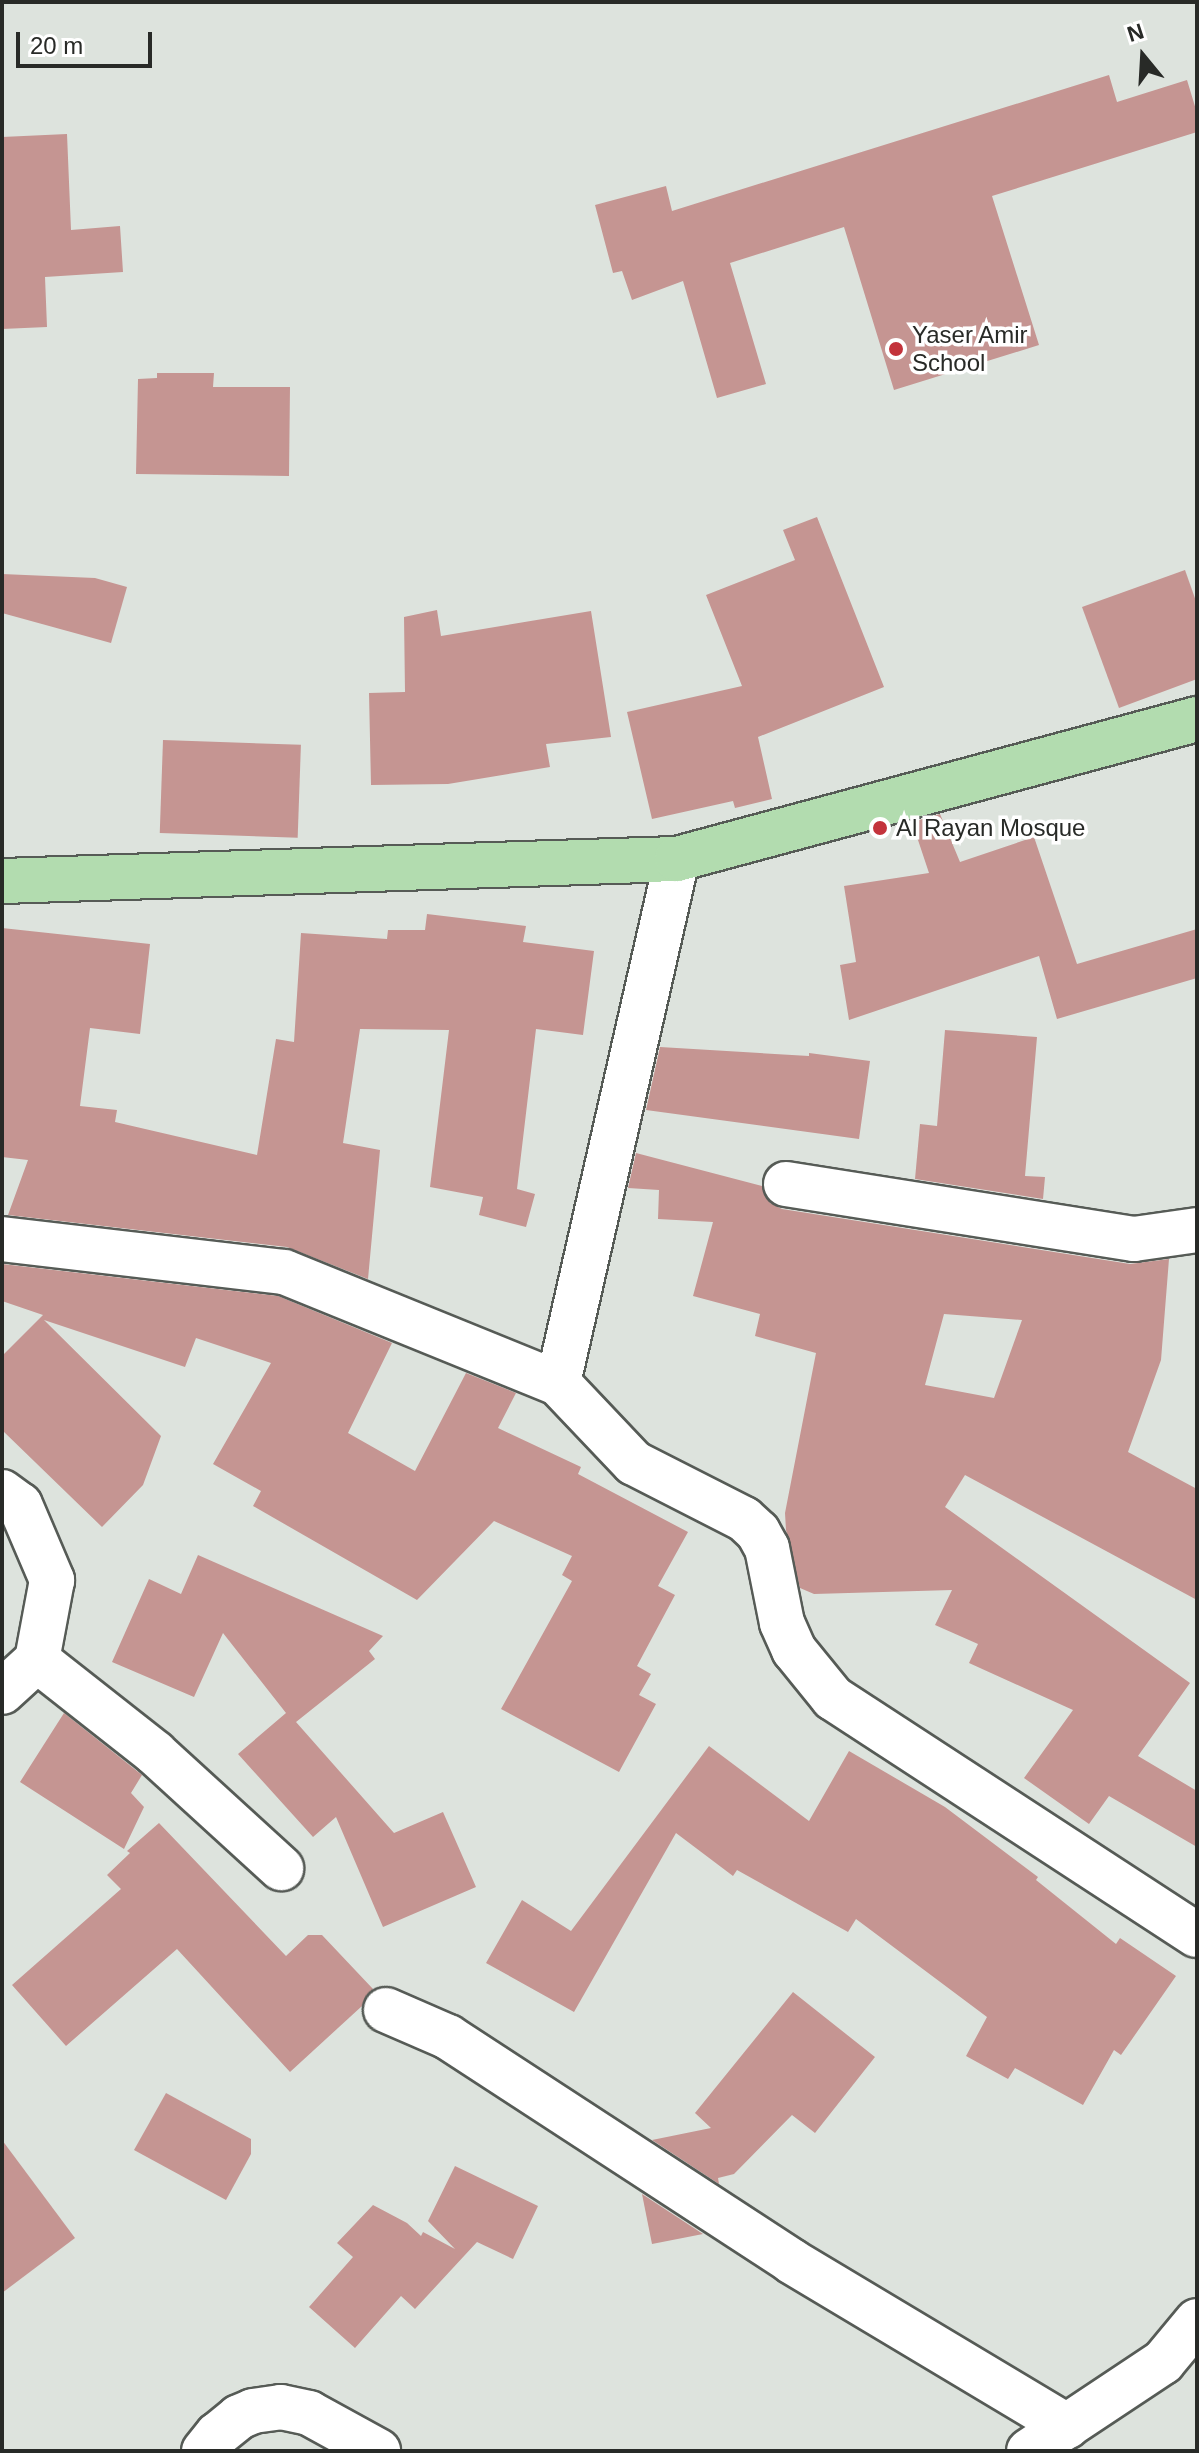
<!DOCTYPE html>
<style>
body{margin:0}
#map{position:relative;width:1199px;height:2453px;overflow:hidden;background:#dde3dd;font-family:Arial,sans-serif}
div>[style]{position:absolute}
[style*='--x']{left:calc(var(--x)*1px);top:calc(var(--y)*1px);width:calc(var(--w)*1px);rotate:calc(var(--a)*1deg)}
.building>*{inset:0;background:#c59592;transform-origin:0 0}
.roads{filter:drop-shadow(2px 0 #565b56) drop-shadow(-2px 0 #565b56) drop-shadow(0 2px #565b56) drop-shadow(0 -2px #565b56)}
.minor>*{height:44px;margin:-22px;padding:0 22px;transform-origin:22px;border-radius:22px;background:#fff}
.major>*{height:44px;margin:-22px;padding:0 22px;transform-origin:22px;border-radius:22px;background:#b2dcaf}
.dots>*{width:22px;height:22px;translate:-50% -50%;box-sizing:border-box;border:4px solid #fff;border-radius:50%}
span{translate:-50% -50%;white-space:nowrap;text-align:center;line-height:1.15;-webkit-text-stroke:7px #fff;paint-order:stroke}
.poi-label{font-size:24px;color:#282a27}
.left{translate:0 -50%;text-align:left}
.frame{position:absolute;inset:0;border:4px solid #282a27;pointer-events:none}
.north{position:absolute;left:1103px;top:16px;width:80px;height:80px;-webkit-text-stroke:6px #fff;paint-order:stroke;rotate:342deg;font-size:22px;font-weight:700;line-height:32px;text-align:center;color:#282a27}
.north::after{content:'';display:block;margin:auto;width:28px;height:36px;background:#282a27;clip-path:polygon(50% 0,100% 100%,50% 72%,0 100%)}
.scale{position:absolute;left:16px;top:32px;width:136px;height:36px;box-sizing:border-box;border:4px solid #282a27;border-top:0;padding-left:10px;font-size:24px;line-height:28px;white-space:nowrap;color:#282a27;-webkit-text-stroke:6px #fff;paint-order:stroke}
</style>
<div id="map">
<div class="building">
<div style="clip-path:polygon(1109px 75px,1117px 102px,1187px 80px,1197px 113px,1197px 132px,992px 196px,1039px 345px,894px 390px,844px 227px,730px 263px,766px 384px,717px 398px,683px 281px,632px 300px,622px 271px,613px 273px,595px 205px,666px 186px,672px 211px)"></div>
<div style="clip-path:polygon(67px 134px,71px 230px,120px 226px,123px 272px,45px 277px,47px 327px,2px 329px,2px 137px)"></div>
<div style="clip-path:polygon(157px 373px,214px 373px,213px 387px,290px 387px,289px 476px,136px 474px,138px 379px,157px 378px)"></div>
<div style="clip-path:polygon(817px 517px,884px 687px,758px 737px,772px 799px,735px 808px,733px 801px,652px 819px,627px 712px,742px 686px,706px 595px,795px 560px,783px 530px)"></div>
<div style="clip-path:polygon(1185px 570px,1197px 604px,1197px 679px,1119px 708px,1082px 607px)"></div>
<div style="clip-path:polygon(2px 574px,95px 578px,127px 587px,111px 643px,2px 613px)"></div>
<div style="clip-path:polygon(437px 610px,441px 636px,591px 611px,611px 737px,546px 744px,550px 767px,448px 784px,371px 785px,369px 693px,405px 692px,404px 617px)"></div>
<div style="left:163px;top:740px;width:138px;height:93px;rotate:2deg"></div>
<div style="clip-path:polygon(940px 814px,960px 862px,1034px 837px,1077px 964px,1197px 929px,1197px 978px,1057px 1019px,1039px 956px,849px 1020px,840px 965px,856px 962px,844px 886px,929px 873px,912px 822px)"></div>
<div style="clip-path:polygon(427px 914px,526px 926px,523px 942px,594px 951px,583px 1035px,536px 1029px,517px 1189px,535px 1194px,526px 1227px,479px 1215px,483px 1197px,430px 1187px,449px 1030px,360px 1029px,343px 1143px,380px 1150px,368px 1279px,287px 1247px,8px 1215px,28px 1160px,2px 1157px,2px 928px,150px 944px,140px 1034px,90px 1028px,80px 1106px,117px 1110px,115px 1122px,257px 1155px,276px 1039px,294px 1042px,301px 933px,387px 939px,388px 930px,425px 930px)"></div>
<div style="clip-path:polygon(945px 1030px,1037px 1037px,1025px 1176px,1045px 1177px,1043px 1199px,915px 1179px,920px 1124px,937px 1126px)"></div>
<div style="clip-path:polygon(660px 1047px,809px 1056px,809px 1053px,870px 1061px,859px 1139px,646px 1110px)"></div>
<div style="clip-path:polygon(evenodd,636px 1153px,762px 1186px,770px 1203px,782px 1209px,1130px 1264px,1169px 1259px,1161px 1360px,1128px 1452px,1197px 1489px,1197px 1600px,965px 1475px,945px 1507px,1190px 1683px,1138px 1756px,1197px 1791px,1197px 1847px,1109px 1796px,1089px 1824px,1024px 1778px,1073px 1710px,969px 1663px,978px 1644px,935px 1625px,952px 1590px,814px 1594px,800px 1588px,786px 1530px,785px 1513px,816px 1353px,755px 1336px,760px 1314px,693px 1296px,713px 1222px,658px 1219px,659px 1190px,628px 1188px,636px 1153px,944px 1314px,1022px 1320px,994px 1398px,925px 1385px,944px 1314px)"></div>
<div style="clip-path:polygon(2px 1264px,278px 1296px,392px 1343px,348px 1433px,415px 1471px,466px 1373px,516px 1393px,498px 1428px,581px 1467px,578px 1474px,688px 1532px,658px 1586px,675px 1595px,637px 1666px,651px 1674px,639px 1695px,656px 1704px,619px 1772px,501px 1709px,572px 1581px,562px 1575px,572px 1556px,494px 1521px,417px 1600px,253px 1506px,261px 1491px,213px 1464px,271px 1363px,196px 1338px,185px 1367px,44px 1320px,161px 1436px,143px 1485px,102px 1527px,2px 1430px,2px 1356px,43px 1315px,2px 1301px)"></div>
<div style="clip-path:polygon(198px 1555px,383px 1636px,369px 1651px,375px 1659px,296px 1722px,394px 1833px,443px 1812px,476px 1887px,383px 1927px,336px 1817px,313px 1837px,238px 1754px,286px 1713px,223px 1633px,194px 1697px,112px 1662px,149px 1579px,181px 1594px)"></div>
<div style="clip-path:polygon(64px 1713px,142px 1775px,131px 1793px,144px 1807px,124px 1849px,20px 1782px)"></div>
<div style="clip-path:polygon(709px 1746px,809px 1821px,849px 1751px,945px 1807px,1038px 1877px,1036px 1880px,1116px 1944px,1120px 1938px,1176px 1976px,1121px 2055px,1114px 2050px,1083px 2105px,1015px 2068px,1008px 2079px,966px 2056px,987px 2017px,856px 1919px,848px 1932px,737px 1870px,733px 1876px,676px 1833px,574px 2012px,486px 1963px,522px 1900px,571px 1931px)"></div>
<div style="clip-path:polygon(159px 1823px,286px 1956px,308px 1935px,322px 1935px,373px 1989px,362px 2006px,290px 2072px,177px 1949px,66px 2046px,12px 1985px,121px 1889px,107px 1875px,130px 1853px,127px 1851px)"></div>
<div style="clip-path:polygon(793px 1992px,875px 2057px,815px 2133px,792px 2115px,734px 2174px,718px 2178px,719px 2184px,652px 2140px,711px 2128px,695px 2113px)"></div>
<div style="clip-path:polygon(166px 2093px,251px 2139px,251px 2154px,226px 2200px,134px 2150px)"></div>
<div style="clip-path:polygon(2px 2140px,75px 2238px,2px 2293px)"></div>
<div style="clip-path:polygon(455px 2166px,538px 2206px,513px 2259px,477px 2242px,415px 2309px,401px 2296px,355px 2348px,309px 2307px,353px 2257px,337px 2243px,373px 2205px,407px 2223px,421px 2236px,423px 2232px,455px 2249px,428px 2221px)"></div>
<div style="clip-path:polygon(642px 2194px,703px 2234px,652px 2244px)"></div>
</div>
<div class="roads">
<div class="minor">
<div style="--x:786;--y:1184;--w:352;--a:9"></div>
<div style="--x:1134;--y:1239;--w:64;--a:-8.1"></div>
<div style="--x:2;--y:1239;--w:284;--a:6.7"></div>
<div style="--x:284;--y:1272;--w:296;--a:22.1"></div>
<div style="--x:558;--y:1383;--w:110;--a:46.5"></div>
<div style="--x:634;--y:1463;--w:123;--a:27"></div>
<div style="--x:744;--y:1519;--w:19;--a:43"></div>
<div style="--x:758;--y:1532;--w:18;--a:61"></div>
<div style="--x:767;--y:1548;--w:76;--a:78.7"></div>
<div style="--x:782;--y:1623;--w:30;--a:66"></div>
<div style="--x:794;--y:1650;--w:62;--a:50.9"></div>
<div style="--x:833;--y:1698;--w:434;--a:33.1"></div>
<div style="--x:558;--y:1383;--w:537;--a:-77.21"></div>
<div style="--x:2;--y:1492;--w:22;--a:36"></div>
<div style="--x:20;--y:1505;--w:82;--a:66.9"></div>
<div style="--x:52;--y:1580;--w:81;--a:100.6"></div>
<div style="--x:37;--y:1660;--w:47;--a:137.6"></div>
<div style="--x:37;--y:1660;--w:150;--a:38.2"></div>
<div style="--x:155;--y:1753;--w:171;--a:42.4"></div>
<div style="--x:386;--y:2010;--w:68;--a:23.5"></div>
<div style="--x:448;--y:2037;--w:410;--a:33.1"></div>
<div style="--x:791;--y:2261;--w:322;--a:30.9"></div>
<div style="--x:204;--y:2451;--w:21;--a:-51"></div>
<div style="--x:217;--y:2435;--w:28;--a:-39"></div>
<div style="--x:239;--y:2417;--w:15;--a:-23"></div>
<div style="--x:253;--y:2411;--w:28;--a:-8"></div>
<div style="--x:281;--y:2407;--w:29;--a:12"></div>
<div style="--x:309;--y:2413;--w:79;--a:28.8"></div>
<div style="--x:1029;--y:2451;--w:161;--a:-33.6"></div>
<div style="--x:1163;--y:2362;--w:53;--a:-50.3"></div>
</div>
<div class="major">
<div style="--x:2;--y:881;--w:675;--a:-1.87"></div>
<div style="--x:677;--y:859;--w:539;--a:-15.07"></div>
</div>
</div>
<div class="dots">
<div style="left:896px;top:349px;background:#c3333b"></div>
<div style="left:880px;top:828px;background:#c3333b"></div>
</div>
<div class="poi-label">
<span class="left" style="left:912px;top:349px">Yaser Amir<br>School</span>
<span class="left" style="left:896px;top:828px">Al Rayan Mosque</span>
</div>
<div class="frame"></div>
<div class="north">N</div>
<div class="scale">20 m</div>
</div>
